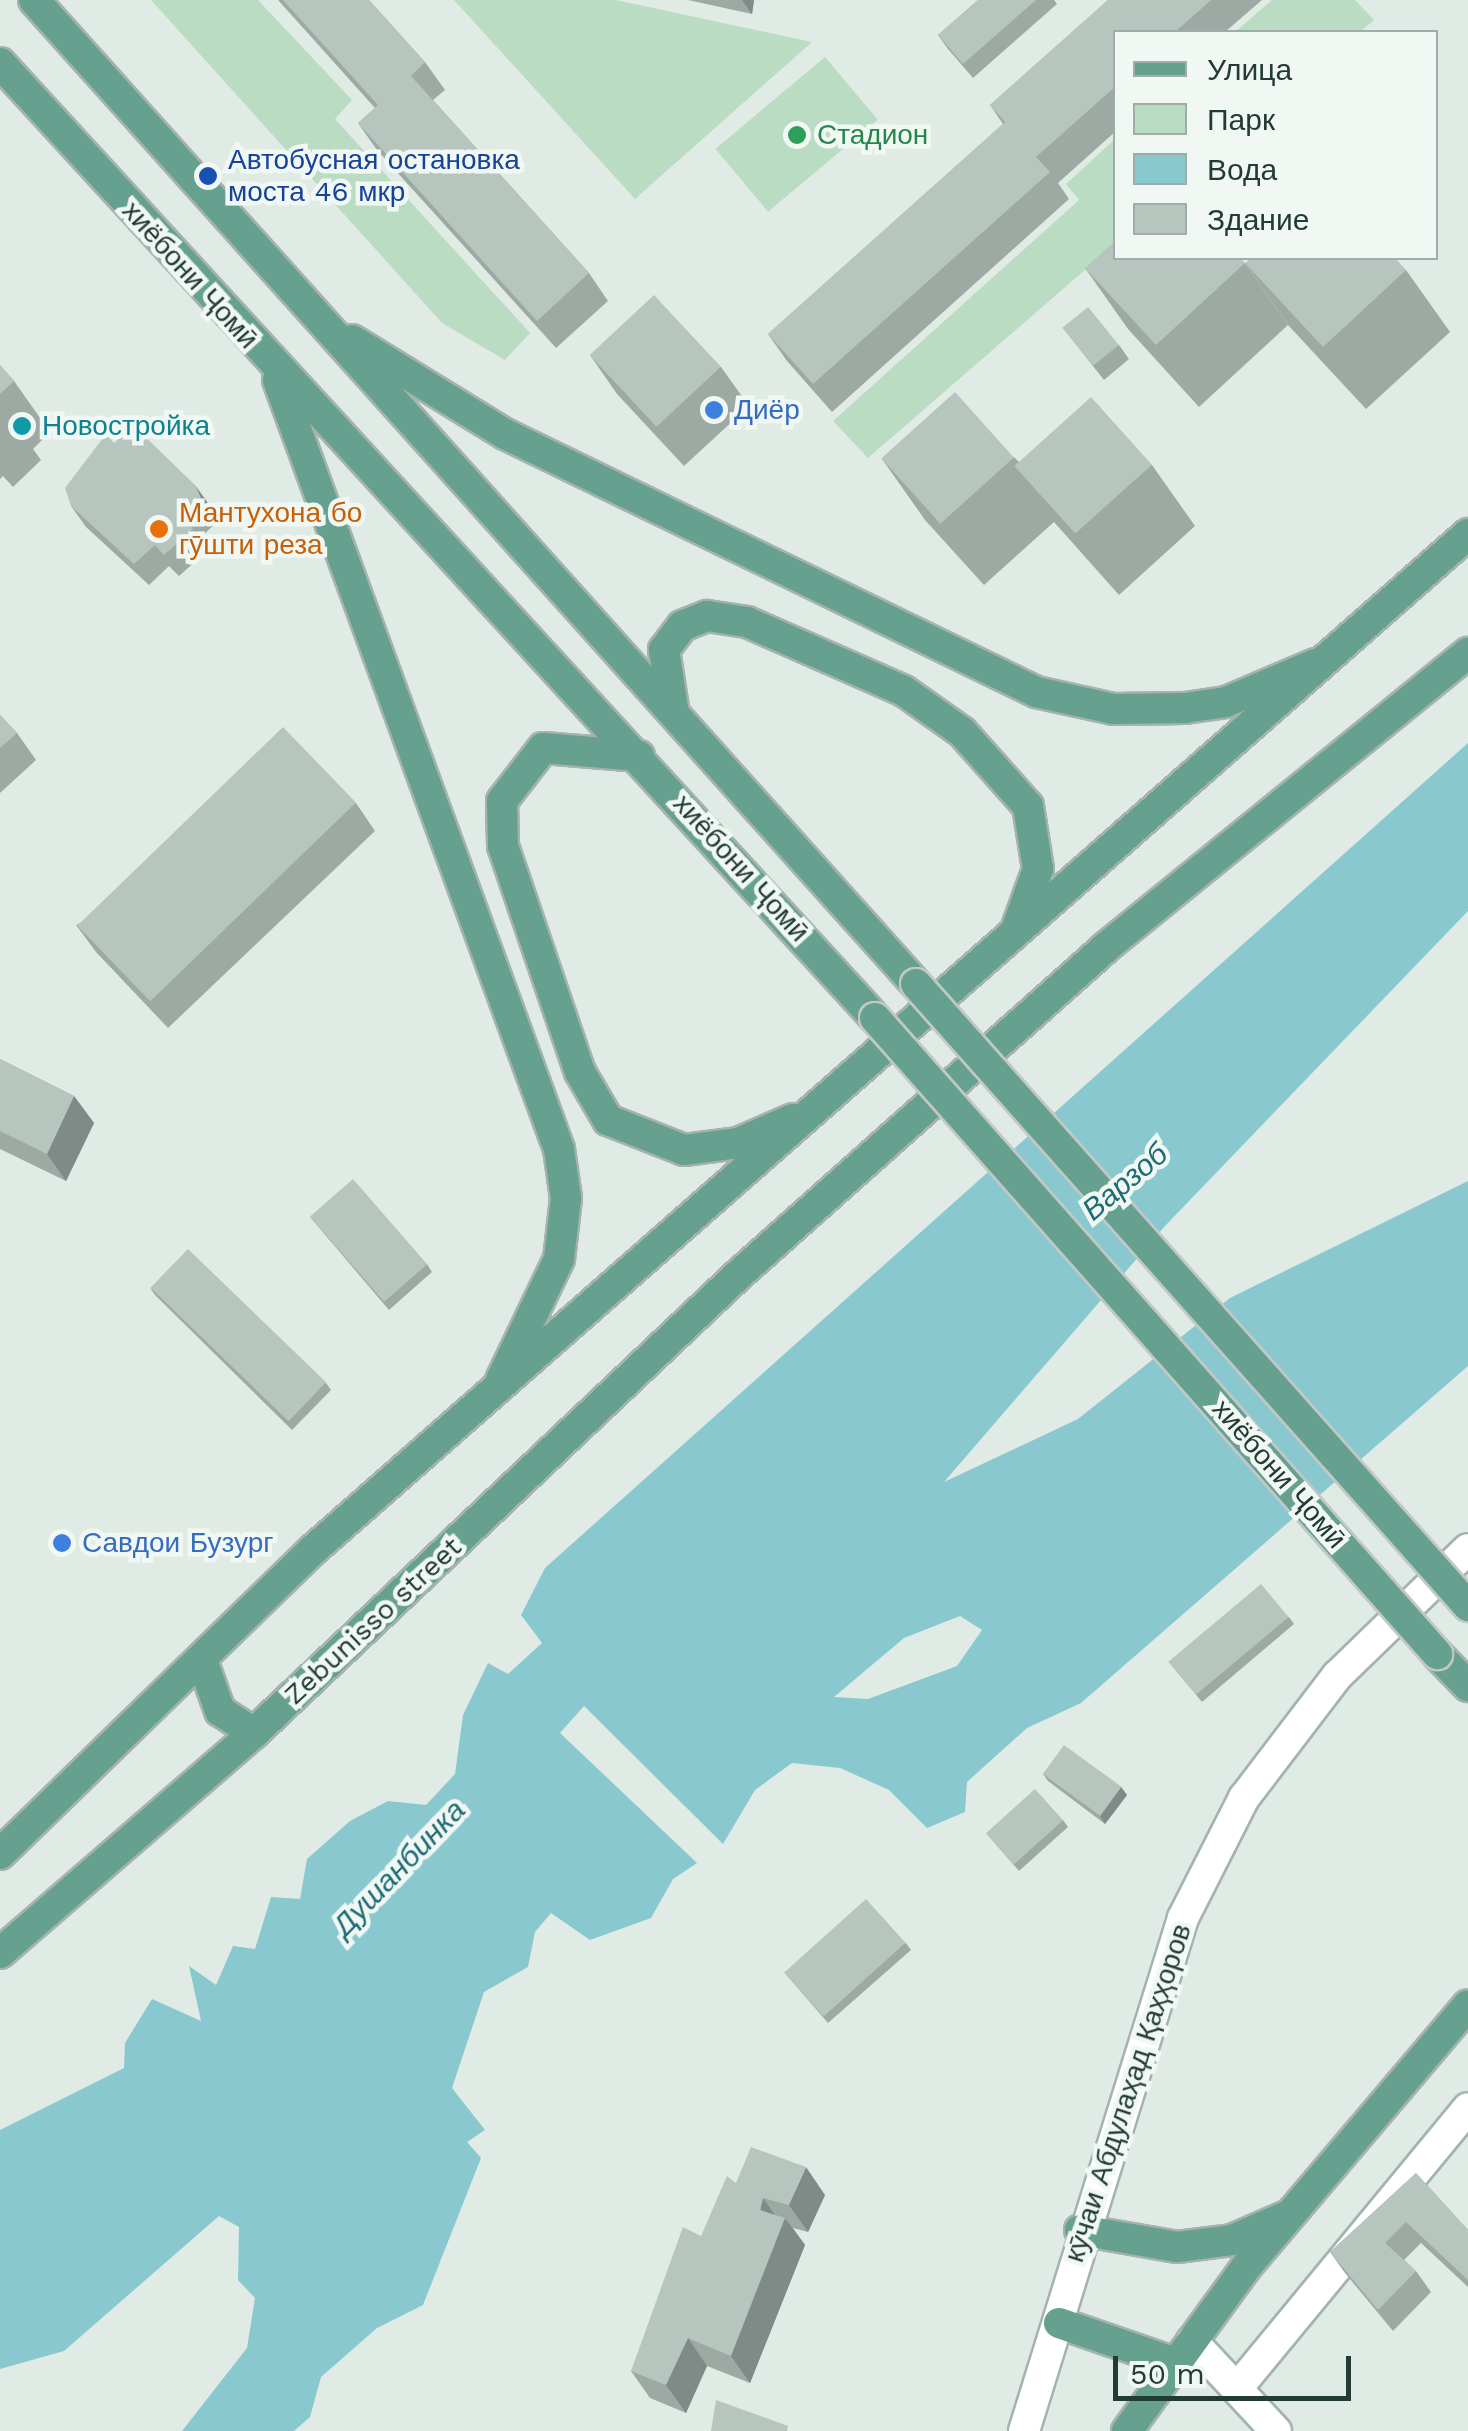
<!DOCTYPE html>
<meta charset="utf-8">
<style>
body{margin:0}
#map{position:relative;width:1468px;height:2431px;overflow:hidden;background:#e1ebe6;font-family:"Work Sans",sans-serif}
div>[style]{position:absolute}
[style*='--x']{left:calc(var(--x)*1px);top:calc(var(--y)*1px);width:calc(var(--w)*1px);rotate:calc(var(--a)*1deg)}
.green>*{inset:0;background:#badcc2;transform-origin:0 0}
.water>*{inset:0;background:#8ac8cf}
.roads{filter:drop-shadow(2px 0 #a4b3ad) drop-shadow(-2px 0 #a4b3ad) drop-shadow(0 2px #a4b3ad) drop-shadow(0 -2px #a4b3ad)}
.minor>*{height:30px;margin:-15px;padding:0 15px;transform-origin:15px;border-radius:15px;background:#fff}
.major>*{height:30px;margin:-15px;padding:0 15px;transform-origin:15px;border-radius:15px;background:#66a08e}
.bridges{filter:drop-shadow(2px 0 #c1c8c6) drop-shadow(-2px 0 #c1c8c6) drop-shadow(0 2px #c1c8c6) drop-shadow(0 -2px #c1c8c6)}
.major-bridge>*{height:30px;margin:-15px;padding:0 15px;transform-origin:15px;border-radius:15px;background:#66a08e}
.wall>*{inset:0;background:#9daaa4}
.shaded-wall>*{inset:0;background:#7f8b86}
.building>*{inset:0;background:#b6c6bf;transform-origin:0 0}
.dots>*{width:28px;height:28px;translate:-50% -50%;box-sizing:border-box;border:5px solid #f1f8f4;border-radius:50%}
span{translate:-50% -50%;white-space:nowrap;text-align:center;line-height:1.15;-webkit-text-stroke:9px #f1f8f4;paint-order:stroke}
.leisure-label{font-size:28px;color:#27864d}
.left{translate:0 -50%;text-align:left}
.transit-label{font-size:28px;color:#164399}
.street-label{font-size:28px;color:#223c33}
.shop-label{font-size:28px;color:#366cbe}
.culture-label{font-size:28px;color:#0d838f}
.food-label{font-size:28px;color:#c56008}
.water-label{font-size:30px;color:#1d6c76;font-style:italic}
.legend{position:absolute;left:1113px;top:30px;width:325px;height:230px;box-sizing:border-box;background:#f1f8f4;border:2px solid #9eada7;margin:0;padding:12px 18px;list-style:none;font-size:30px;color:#223c33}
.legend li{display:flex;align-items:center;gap:20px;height:50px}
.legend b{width:50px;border:2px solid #9eada7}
.scale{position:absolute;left:1113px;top:2356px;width:238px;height:45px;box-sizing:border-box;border:5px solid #223c33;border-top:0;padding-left:12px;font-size:30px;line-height:35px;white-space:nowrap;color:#223c33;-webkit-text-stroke:8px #f1f8f4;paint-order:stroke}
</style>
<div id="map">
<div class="green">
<div style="clip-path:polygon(151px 0,258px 0,352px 100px,335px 119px,530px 333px,505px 360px,442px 323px)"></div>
<div style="clip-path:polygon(454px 0,616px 0,812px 42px,635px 199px)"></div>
<div style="clip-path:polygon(1272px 0,1355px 0,1374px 20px,1360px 32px,1235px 32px)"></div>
<div style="left:825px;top:57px;width:82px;height:143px;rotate:50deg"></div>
<div style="clip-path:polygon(1115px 139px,1115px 244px,868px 458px,833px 421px,1079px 200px,1066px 184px)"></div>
</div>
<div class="water">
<div style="clip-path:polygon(evenodd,1468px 743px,1468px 911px,1165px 1226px,944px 1482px,1078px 1419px,1230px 1298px,1468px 1181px,1468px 1366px,1081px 1703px,1027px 1728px,967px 1782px,965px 1812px,927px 1828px,889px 1790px,840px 1768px,792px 1763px,755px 1790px,723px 1844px,584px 1706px,560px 1733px,697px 1863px,673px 1879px,651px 1918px,590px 1940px,551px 1913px,535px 1932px,528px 1967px,484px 1992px,452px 2088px,485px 2130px,467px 2142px,481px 2158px,423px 2305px,377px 2328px,321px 2377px,310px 2417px,294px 2431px,182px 2431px,247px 2348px,255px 2298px,238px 2280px,239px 2227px,219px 2216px,64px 2351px,0 2369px,0 2130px,124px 2068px,125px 2043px,152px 1999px,201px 2021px,189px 1966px,216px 1985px,233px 1946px,255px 1949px,271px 1897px,300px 1899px,307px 1859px,350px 1821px,388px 1801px,426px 1805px,455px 1774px,463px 1715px,488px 1663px,508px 1674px,542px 1643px,521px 1615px,545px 1568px,1468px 743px,960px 1616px,982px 1630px,957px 1666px,868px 1699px,834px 1697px,904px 1638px,960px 1616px)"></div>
</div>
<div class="roads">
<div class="minor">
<div style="--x:1192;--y:2341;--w:123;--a:47"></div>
<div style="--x:1239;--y:2386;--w:360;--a:-50.5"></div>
<div style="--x:1024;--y:2431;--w:537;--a:-72.78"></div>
<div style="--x:1183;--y:1918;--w:135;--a:-63.1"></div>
<div style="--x:1244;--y:1798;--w:153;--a:-52.7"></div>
<div style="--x:1337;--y:1676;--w:182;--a:-44.1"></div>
</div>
<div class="major">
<div style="--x:34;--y:0;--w:1321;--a:48.13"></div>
<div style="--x:0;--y:63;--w:1295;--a:47.5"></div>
<div style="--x:352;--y:340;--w:180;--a:31.6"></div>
<div style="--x:505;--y:434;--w:590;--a:25.91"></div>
<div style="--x:1036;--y:692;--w:79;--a:12.4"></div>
<div style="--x:1113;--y:709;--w:72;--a:-0.8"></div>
<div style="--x:1185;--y:708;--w:41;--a:-8.3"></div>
<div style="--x:1226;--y:702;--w:97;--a:-23.1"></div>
<div style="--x:278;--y:380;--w:819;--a:69.93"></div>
<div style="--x:559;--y:1149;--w:49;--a:81.9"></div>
<div style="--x:566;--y:1198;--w:61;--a:96.5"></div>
<div style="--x:559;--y:1259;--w:134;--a:115.6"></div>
<div style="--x:673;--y:708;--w:59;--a:-98.8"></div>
<div style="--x:664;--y:650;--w:30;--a:-53"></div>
<div style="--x:682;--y:626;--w:27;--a:-22"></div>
<div style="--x:707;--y:616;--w:40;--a:8.5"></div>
<div style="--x:747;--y:622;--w:171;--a:23.7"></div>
<div style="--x:904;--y:691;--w:71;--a:35.3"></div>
<div style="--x:962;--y:732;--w:99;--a:48.3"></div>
<div style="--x:1028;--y:806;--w:64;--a:81"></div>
<div style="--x:1038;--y:869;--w:65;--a:109.8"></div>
<div style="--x:639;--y:756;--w:96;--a:-175.2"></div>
<div style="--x:543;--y:748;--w:67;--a:127.7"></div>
<div style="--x:502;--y:801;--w:45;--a:88.7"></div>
<div style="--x:503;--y:846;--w:239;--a:71.2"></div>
<div style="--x:580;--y:1072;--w:56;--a:59.7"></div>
<div style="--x:608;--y:1120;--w:82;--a:21.5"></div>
<div style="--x:684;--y:1150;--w:54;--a:-7.4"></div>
<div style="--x:738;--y:1143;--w:60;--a:-23.6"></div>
<div style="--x:1437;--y:1654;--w:45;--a:45.9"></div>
<div style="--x:203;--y:1663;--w:51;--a:70.5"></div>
<div style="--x:220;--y:1711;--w:40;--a:32.9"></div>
<div style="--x:0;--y:1854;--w:438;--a:-44.2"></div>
<div style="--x:314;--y:1549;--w:1537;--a:-41.33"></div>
<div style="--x:0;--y:1953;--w:336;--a:-40.9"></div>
<div style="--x:254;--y:1733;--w:664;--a:-43.41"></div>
<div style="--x:736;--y:1277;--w:494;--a:-41.7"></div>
<div style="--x:1105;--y:948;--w:468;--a:-39.1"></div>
<div style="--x:1080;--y:2230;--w:98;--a:9.9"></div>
<div style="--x:1177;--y:2247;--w:55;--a:-7.3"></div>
<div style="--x:1232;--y:2240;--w:58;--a:-23.5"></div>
<div style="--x:1059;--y:2323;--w:123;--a:19"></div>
<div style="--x:1127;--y:2431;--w:203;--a:-54"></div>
<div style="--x:1246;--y:2267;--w:343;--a:-49.7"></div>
</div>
</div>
<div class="bridges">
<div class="major-bridge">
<div style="--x:916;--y:984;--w:832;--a:48.41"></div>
<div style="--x:875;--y:1018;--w:849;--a:48.53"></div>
</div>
</div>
<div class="wall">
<div style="clip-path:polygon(278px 0,369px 0,425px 62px,445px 90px,433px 100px,589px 273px,608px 301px,556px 348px,377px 150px,358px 123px,375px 108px)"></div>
<div style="clip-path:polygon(688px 0,754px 0,752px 14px)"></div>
<div style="clip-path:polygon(978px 0,1054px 0,1057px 4px,973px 78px,948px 49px,938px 35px)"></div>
<div style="clip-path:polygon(1108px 0,1262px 0,1225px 32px,1116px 32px,1116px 131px,1058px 183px,1069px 199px,832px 412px,787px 361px,768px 334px,1003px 124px,990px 105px)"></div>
<div style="clip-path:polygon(1245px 263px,1288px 325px,1199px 407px,1128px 329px,1085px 268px)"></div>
<div style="clip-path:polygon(1245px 263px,1406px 270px,1450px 332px,1366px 409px,1288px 325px)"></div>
<div style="clip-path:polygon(1063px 328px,1119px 345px,1129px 359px,1104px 380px)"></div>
<div style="clip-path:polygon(590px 355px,721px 367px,749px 406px,684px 466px,617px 394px)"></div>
<div style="clip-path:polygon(0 365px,14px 381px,50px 432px,33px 449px,41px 460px,13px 487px,3px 476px,0 479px)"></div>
<div style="clip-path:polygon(114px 443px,210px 506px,217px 522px,200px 538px,208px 550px,179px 576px,169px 566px,149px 585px,86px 527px,71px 506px)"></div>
<div style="clip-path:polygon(1014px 457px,1019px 462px,1152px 465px,1195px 526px,1119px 595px,1054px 522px,984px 585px,925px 520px,882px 459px)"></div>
<div style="clip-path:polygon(0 715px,17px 733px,36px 760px,0 793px)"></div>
<div style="clip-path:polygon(356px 803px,375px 831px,168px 1028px,96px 952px,76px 925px)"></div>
<div style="clip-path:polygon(0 1059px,74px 1096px,94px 1123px,66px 1181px,0 1149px)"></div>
<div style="clip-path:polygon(310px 1217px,427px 1264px,432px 1272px,389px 1310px)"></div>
<div style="clip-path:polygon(150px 1288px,326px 1383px,331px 1390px,292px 1430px,155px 1295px)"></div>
<div style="clip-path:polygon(1289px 1617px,1294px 1624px,1202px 1702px,1169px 1662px)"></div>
<div style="clip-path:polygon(1043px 1774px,1121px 1787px,1127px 1795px,1105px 1824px,1048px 1781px)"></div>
<div style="clip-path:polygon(1063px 1820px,1068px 1827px,1019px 1871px,986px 1833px)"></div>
<div style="clip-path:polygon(906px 1943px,911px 1950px,828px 2023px,784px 1972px)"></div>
<div style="clip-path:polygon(1416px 2173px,1468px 2230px,1468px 2287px,1421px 2243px,1404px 2260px,1416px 2271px,1431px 2292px,1393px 2331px,1345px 2273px,1330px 2252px)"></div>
<div style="clip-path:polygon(736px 2183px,825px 2195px,808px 2232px,793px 2228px,805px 2245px,750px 2383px,707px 2366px,686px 2413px,650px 2398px,631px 2371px)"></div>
</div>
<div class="shaded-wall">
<div style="clip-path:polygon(742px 0,754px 0,752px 14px)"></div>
<div style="clip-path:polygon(195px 485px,210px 506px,217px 522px,202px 501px)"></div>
<div style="clip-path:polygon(74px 1096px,94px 1123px,66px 1181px,47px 1154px)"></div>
<div style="clip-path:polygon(1121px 1787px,1127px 1795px,1105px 1824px,1100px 1816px)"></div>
<div style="clip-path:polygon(806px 2167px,825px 2195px,808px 2232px,789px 2205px)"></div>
<div style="clip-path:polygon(763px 2198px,782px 2225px,785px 2218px,805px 2245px,750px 2383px,731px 2356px)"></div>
<div style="clip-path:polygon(688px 2338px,707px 2366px,686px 2413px,666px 2385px)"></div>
</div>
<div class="building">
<div style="clip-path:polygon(283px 0,369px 0,425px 62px,411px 76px,589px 273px,537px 321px,358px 123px,378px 105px)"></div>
<div style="clip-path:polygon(978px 0,1036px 0,963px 64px,938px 35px)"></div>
<div style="clip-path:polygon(1108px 0,1211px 0,1175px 32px,1116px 32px,1116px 86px,1036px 157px,1050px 172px,813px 384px,768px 334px,1005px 122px,990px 105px)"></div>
<div style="clip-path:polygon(1116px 240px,1116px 258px,1240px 258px,1245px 263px,1156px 345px,1085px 268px)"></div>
<div style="clip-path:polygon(1252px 258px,1395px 258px,1406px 270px,1323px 347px,1245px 263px)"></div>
<div style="left:654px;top:295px;width:98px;height:88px;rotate:47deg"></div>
<div style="left:1088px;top:307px;width:49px;height:33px;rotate:51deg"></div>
<div style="clip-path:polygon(0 365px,14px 381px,0 394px)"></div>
<div style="left:955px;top:392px;width:88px;height:99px;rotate:48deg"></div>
<div style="left:1091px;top:397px;width:91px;height:103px;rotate:48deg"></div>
<div style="clip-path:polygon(133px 425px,195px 485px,202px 501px,184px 518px,193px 529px,164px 555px,155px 545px,134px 564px,71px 506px,65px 488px,106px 434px,114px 443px)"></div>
<div style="clip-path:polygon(0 715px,17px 733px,0 748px)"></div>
<div style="left:283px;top:727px;width:105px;height:286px;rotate:46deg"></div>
<div style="clip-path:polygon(0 1059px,74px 1096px,47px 1154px,0 1131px)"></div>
<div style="left:353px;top:1179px;width:113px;height:57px;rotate:49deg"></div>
<div style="left:188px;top:1249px;width:192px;height:54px;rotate:44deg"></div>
<div style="left:1261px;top:1584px;width:43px;height:121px;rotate:50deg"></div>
<div style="left:1064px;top:1745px;width:71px;height:36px;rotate:36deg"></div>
<div style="left:1035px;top:1789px;width:42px;height:66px;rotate:48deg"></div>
<div style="left:866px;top:1899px;width:59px;height:110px;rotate:48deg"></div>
<div style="clip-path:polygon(751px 2147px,806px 2167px,789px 2205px,763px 2198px,760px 2210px,785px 2218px,731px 2356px,688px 2338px,666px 2385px,631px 2371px,683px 2227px,701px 2236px,727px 2176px,736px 2183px)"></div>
<div style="clip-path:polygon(1416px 2173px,1468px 2230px,1468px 2280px,1406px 2222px,1385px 2243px,1416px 2271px,1378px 2310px,1330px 2252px)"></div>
<div style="clip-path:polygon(716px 2400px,788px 2426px,787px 2431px,711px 2431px)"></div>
</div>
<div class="dots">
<div style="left:797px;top:135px;background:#2e9e5b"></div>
<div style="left:208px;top:176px;background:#1a4fb4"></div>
<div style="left:714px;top:410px;background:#3f7fe0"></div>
<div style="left:22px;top:426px;background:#0f9aa8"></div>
<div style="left:159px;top:529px;background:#e8710a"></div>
<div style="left:62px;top:1543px;background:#3f7fe0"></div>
</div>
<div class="leisure-label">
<span class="left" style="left:817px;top:135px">Стадион</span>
</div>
<div class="transit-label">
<span class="left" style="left:228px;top:176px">Автобусная остановка<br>моста 46 мкр</span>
</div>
<div class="street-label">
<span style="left:190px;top:275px;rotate:48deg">хиёбони Ҷомӣ</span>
<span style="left:741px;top:868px;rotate:48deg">хиёбони Ҷомӣ</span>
<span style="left:1279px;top:1474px;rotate:49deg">хиёбони Ҷомӣ</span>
<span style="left:373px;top:1621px;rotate:-43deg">Zebunisso street</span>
<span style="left:1128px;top:2093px;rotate:-72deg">кӯчаи Абдулаҳад Қаҳҳоров</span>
</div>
<div class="shop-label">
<span class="left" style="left:734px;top:410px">Диёр</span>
<span class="left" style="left:82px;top:1543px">Савдои Бузург</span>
</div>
<div class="culture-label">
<span class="left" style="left:42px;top:426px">Новостройка</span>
</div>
<div class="food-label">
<span class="left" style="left:179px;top:529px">Мантухона бо<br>гӯшти реза</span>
</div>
<div class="water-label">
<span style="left:1125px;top:1182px;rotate:-40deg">Варзоб</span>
<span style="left:399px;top:1868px;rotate:-46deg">Душанбинка</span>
</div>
<ul class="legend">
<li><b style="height:12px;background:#66a08e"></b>Улица</li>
<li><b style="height:28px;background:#badcc2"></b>Парк</li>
<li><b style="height:28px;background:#8ac8cf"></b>Вода</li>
<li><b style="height:28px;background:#b6c6bf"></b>Здание</li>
</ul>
<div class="scale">50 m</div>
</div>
